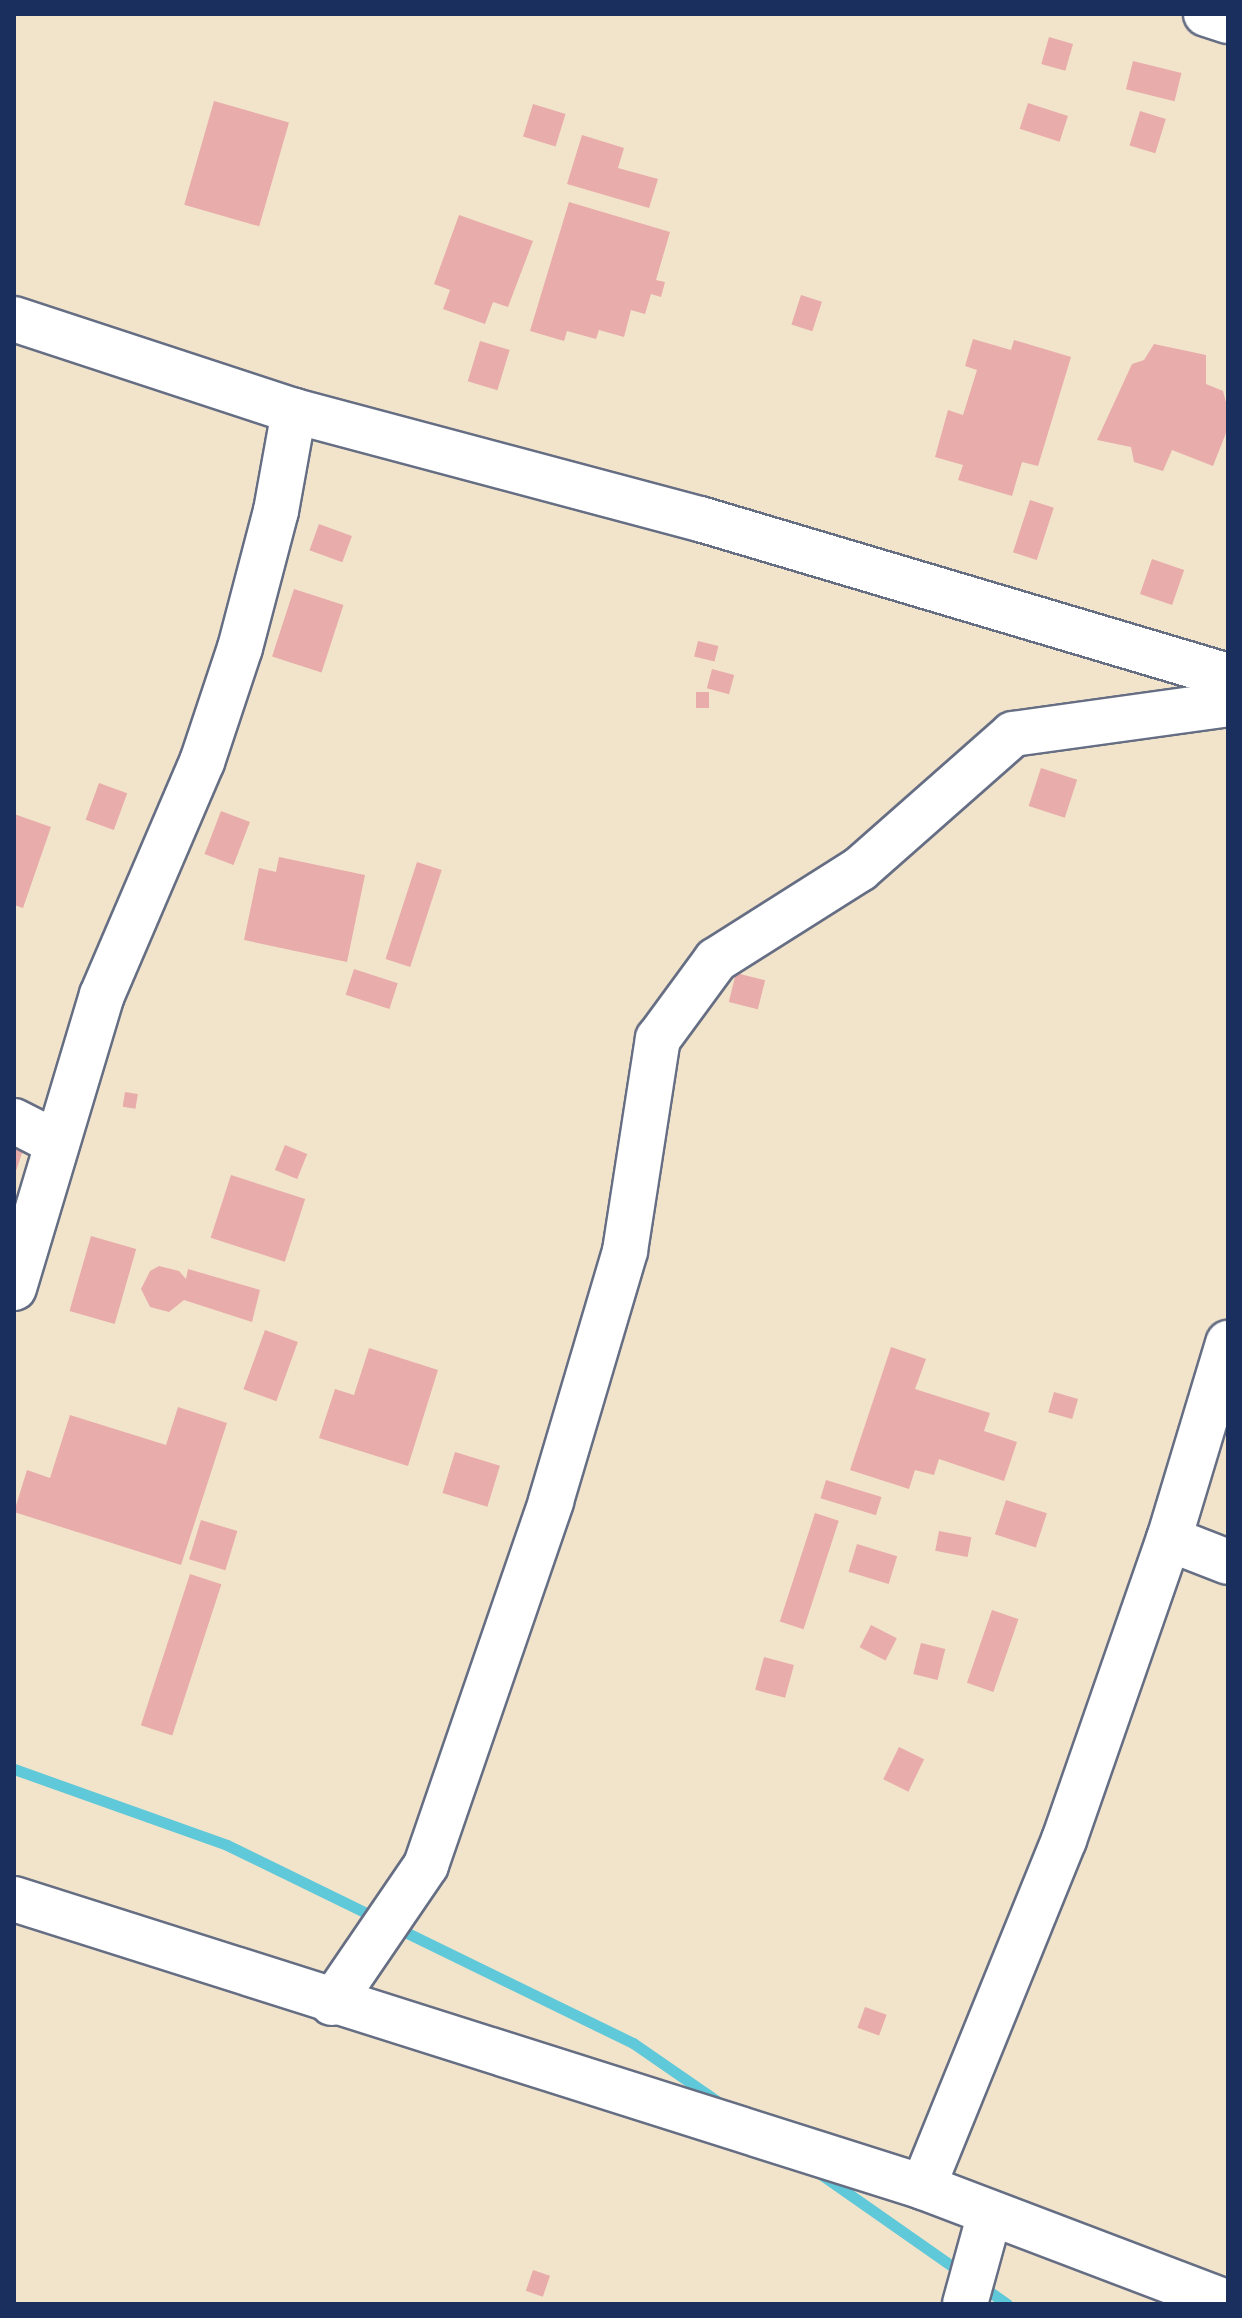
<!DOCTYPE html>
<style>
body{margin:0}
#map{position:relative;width:1242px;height:2318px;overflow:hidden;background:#f2e4cb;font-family:"IM FELL French Canon",serif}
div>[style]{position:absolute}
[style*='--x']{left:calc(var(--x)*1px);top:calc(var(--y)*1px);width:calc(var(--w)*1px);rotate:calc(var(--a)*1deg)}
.stream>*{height:11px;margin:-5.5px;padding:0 5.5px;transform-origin:5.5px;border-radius:5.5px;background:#5fc9d9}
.building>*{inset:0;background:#e8acaa;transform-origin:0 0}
.roads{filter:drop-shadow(2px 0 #666e84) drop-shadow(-2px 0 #666e84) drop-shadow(0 2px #666e84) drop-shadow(0 -2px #666e84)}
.minor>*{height:44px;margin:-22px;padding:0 22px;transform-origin:22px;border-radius:22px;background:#fff}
span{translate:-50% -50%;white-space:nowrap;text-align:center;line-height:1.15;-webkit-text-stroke:6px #f7f3e8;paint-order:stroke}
.frame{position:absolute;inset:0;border:16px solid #1b2f5e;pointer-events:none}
</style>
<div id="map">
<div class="stream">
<div style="--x:14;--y:1769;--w:226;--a:19.6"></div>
<div style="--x:227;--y:1845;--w:169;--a:26"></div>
<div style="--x:395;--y:1927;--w:265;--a:26"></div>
<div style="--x:633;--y:2043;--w:106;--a:34.6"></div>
<div style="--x:819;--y:2173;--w:174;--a:35"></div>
<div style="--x:980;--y:2285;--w:33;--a:35"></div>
</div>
<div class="building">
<div style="left:1049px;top:37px;width:25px;height:28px;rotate:16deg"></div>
<div style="left:1133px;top:61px;width:50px;height:29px;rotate:14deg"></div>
<div style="left:214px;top:101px;width:78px;height:108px;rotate:16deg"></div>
<div style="left:1028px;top:103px;width:42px;height:27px;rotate:18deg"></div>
<div style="left:533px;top:104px;width:34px;height:34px;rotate:17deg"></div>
<div style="left:1140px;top:111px;width:27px;height:36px;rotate:17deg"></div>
<div style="clip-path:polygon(582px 135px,624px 148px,618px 168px,658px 179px,649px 208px,567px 184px)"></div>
<div style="clip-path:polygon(569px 202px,670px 232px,656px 280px,665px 282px,661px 297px,651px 294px,645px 314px,631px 310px,624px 337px,599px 330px,596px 339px,567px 331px,564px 341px,530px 331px)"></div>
<div style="clip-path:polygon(459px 215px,533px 241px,508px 307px,493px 302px,485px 324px,443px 309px,450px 290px,434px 284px)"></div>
<div style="left:801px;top:295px;width:22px;height:31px;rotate:18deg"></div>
<div style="clip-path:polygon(973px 339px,1011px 350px,1014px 340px,1071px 357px,1038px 466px,1022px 462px,1012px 496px,958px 480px,963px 465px,935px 457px,948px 410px,963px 415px,977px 370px,965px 366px)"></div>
<div style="left:480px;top:341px;width:31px;height:42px;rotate:17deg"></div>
<div style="clip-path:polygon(1154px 344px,1206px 355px,1206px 384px,1223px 391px,1228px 410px,1228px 428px,1213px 466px,1172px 450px,1163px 471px,1134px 462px,1131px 447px,1097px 440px,1132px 364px,1144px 360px)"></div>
<div style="left:1030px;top:500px;width:25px;height:55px;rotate:18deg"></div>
<div style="left:319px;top:524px;width:35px;height:28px;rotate:20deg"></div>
<div style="left:1152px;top:559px;width:34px;height:37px;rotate:19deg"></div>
<div style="left:294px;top:589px;width:52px;height:71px;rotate:18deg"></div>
<div style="left:698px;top:641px;width:21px;height:16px;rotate:14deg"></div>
<div style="left:712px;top:669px;width:23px;height:20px;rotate:15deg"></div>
<div style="left:696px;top:692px;width:13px;height:16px"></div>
<div style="left:1041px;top:768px;width:38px;height:40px;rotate:18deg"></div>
<div style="left:99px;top:783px;width:30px;height:39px;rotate:20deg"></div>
<div style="left:221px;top:811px;width:31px;height:46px;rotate:21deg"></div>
<div style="clip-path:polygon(14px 814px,51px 827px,23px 908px,14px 905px)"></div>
<div style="clip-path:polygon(279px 857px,365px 875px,347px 962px,244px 940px,259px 868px,276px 872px)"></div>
<div style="left:417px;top:862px;width:26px;height:102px;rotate:18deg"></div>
<div style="left:354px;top:969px;width:46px;height:27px;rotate:18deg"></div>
<div style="left:736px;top:973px;width:30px;height:30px;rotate:14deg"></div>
<div style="left:125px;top:1092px;width:13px;height:15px;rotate:9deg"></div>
<div style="clip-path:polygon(14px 1137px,26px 1141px,14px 1177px)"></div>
<div style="left:285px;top:1145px;width:24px;height:27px;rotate:22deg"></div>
<div style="left:231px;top:1175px;width:78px;height:66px;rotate:18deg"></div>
<div style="left:91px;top:1236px;width:47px;height:78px;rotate:16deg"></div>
<div style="clip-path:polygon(159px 1266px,179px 1271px,186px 1279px,188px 1269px,260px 1290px,252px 1322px,184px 1300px,169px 1312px,150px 1307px,141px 1289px,150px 1271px)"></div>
<div style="left:265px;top:1330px;width:35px;height:63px;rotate:20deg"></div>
<div style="clip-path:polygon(891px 1347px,926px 1359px,915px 1389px,990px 1413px,984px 1431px,1017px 1442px,1004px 1481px,939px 1459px,934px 1475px,915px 1470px,909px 1489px,850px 1470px)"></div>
<div style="clip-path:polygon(369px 1348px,438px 1370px,408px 1466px,319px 1438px,335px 1389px,354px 1395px)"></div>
<div style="left:1054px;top:1392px;width:25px;height:21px;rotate:16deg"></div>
<div style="clip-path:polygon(178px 1407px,227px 1423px,181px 1565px,14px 1512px,27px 1470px,50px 1478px,70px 1415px,166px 1445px)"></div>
<div style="left:455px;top:1452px;width:47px;height:43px;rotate:17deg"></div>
<div style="left:826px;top:1480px;width:58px;height:19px;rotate:17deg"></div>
<div style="left:1006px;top:1500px;width:43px;height:36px;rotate:18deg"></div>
<div style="left:815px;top:1513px;width:25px;height:114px;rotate:18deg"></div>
<div style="left:201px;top:1520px;width:38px;height:41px;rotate:17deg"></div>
<div style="left:939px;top:1531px;width:33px;height:20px;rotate:11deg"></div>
<div style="left:857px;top:1544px;width:42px;height:29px;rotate:17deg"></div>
<div style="left:190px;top:1574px;width:33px;height:159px;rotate:18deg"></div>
<div style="left:992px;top:1610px;width:28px;height:77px;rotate:19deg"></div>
<div style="left:871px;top:1625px;width:29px;height:25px;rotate:27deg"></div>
<div style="left:921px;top:1643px;width:25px;height:32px;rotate:14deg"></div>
<div style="left:764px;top:1657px;width:31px;height:34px;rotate:15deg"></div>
<div style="left:899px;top:1747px;width:28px;height:36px;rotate:26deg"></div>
<div style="left:865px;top:2007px;width:23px;height:22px;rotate:20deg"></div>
<div style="left:533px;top:2270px;width:18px;height:22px;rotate:19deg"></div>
</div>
<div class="roads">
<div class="minor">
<div style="--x:1206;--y:14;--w:23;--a:18"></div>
<div style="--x:14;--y:319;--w:295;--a:18.2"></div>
<div style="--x:294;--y:411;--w:420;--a:14.9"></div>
<div style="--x:700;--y:519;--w:551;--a:16.56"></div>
<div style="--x:14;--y:1121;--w:46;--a:27.1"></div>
<div style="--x:14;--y:1288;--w:306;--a:-73.3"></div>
<div style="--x:102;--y:995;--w:254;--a:-66.8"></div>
<div style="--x:202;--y:762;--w:120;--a:-71.6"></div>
<div style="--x:240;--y:648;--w:142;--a:-75.3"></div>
<div style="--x:276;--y:511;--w:102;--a:-79.8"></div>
<div style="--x:1169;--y:1539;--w:63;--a:21.3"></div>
<div style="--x:14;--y:1899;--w:954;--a:17.58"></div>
<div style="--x:923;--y:2187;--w:326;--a:20.8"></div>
<div style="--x:332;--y:2003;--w:167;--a:-55.7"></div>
<div style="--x:426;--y:1865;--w:385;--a:-71"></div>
<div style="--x:551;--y:1501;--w:261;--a:-73.5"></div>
<div style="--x:625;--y:1251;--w:215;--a:-81.2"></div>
<div style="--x:658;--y:1039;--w:98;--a:-53.7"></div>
<div style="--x:716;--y:960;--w:170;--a:-32.3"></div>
<div style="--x:860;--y:869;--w:204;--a:-41.4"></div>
<div style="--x:1013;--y:734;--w:217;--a:-7.9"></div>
<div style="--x:923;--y:2187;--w:375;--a:-67.9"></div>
<div style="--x:1064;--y:1840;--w:319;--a:-70.8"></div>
<div style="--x:1169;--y:1539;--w:205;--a:-73.2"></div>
<div style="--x:965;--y:2304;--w:94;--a:-74.6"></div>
</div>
</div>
<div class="frame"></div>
</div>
